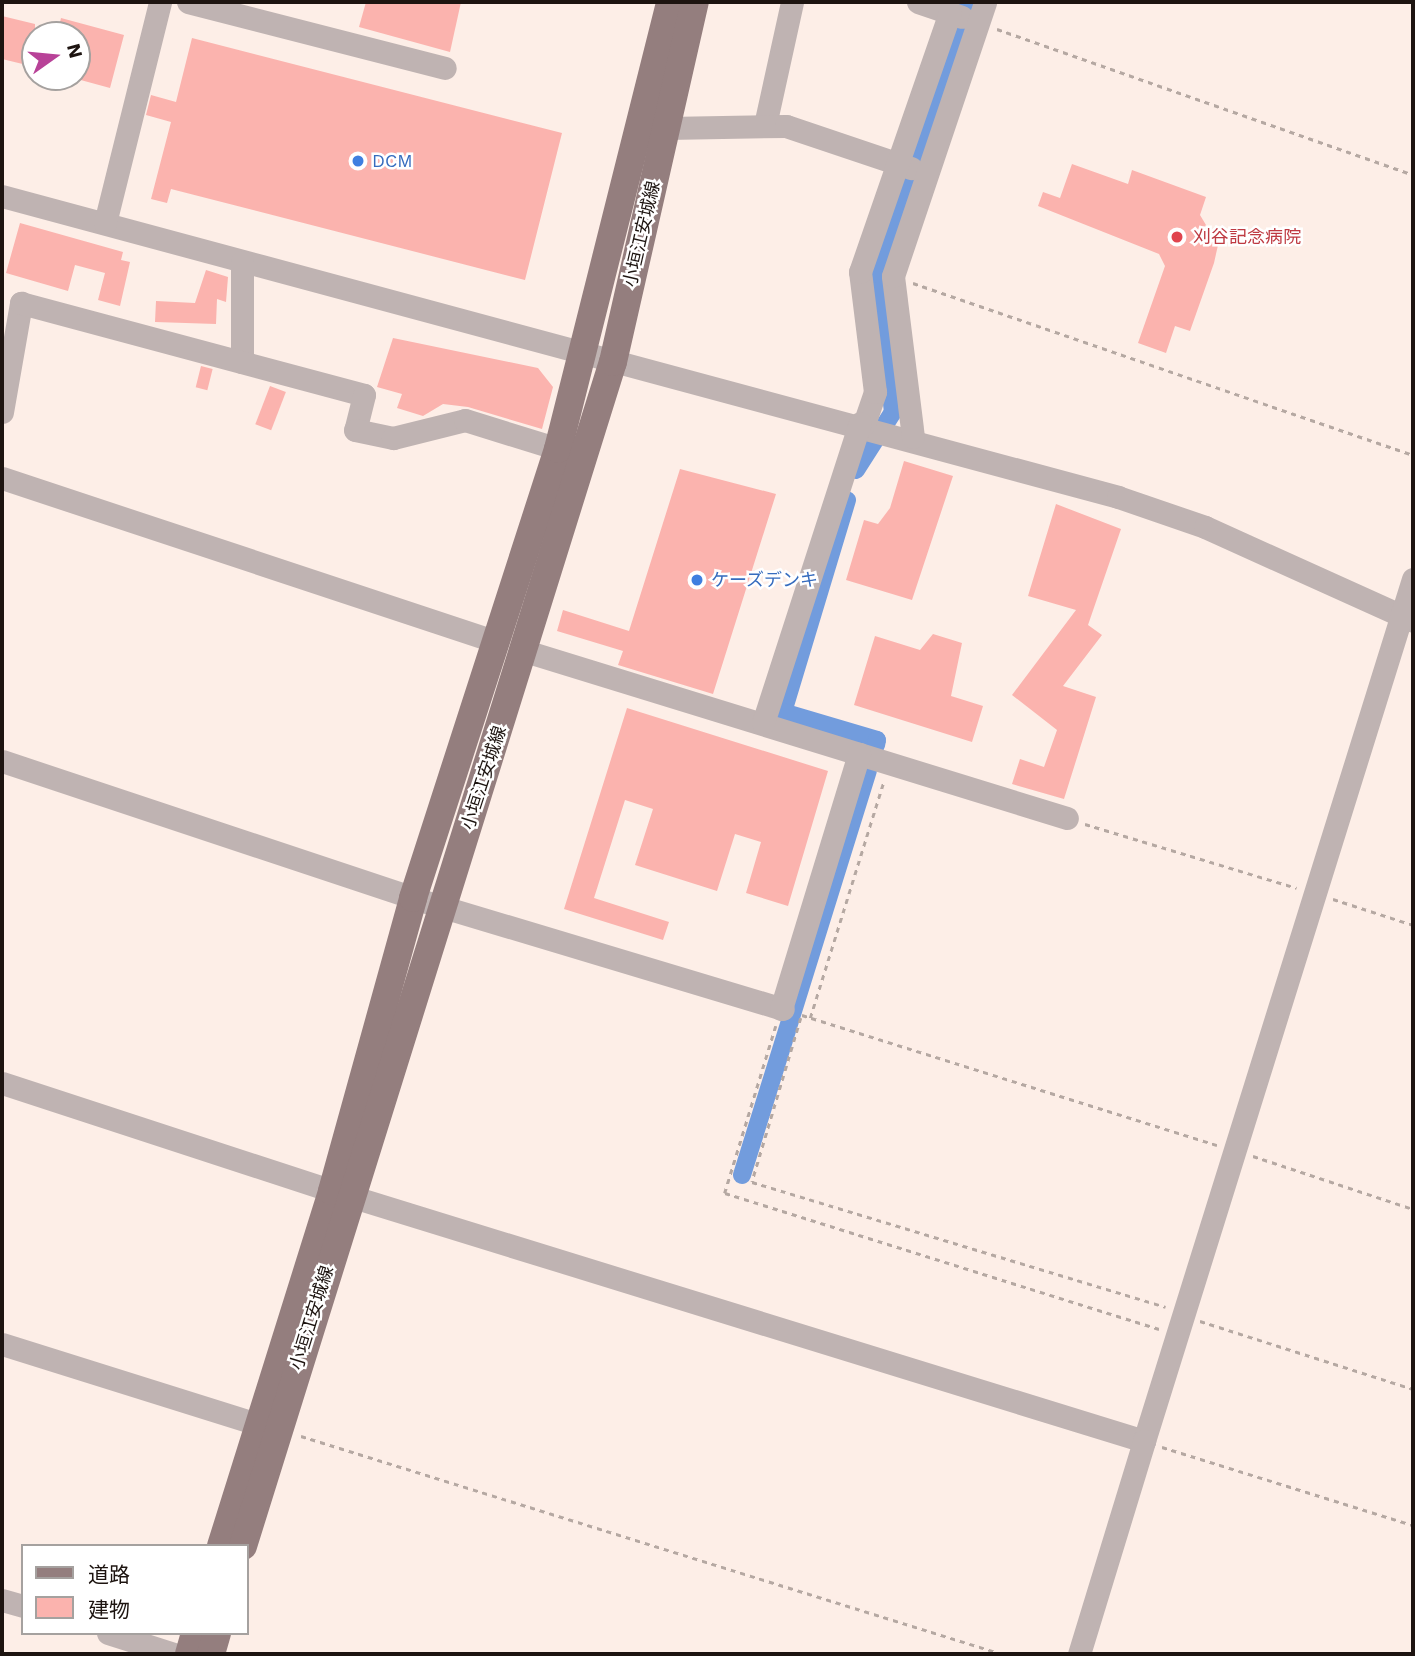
<!DOCTYPE html>
<meta charset="utf-8">
<style>
body{margin:0}
#map{position:relative;width:1415px;height:1656px;overflow:hidden;background:#fdeee7;font-family:"Work Sans","Noto Sans JP",sans-serif}
div>[style]{position:absolute}
[style*='--x']{left:calc(var(--x)*1px);top:calc(var(--y)*1px);width:calc(var(--w)*1px);rotate:calc(var(--a)*1deg)}
.canal>*{height:18px;margin:-9px;padding:0 9px;transform-origin:9px;border-radius:9px;background:#729cdd}
.building>*{inset:0;background:#fbb3ae;transform-origin:0 0}
.path>*{height:2.5px;margin-top:-1.25px;transform-origin:0;background:repeating-linear-gradient(90deg,#b5a8a2 0 5px,transparent 0 10px)}
.minor>*{height:23px;margin:-11.5px;padding:0 11.5px;transform-origin:11.5px;border-radius:11.5px;background:#bfb3b2}
.major>*{height:28px;margin:-14px;padding:0 14px;transform-origin:14px;border-radius:14px;background:#947e7e}
.dots>*{width:19px;height:19px;translate:-50% -50%;box-sizing:border-box;border:4px solid #fff;border-radius:50%}
span{translate:-50% -50%;white-space:nowrap;text-align:center;line-height:1.15;-webkit-text-stroke:5px #fff;paint-order:stroke}
.shop-label{font-size:18px;color:#366cbe}
.left{translate:0 -50%;text-align:left}
.street-label{font-size:18px;color:#1d1410}
.health-label{font-size:18px;color:#be3a42}
.frame{position:absolute;inset:0;border:4px solid #1d1410;pointer-events:none}
.legend{position:absolute;left:21px;top:1544px;width:228px;height:91px;box-sizing:border-box;background:#fff;border:2px solid #a5a19f;margin:0;padding:9px 12px;list-style:none;font-size:21px;color:#1d1410}
.legend li{display:flex;align-items:center;gap:14px;height:35px}
.legend b{width:35px;border:2px solid #a5a19f}
.north{position:absolute;left:21px;top:21px;width:70px;height:70px;box-sizing:border-box;background:#fff;border:2px solid #a5a19f;border-radius:50%;rotate:75deg;font-size:19px;font-weight:700;line-height:28px;text-align:center;color:#1d1410}
.north::after{content:'';display:block;margin:auto;width:24px;height:32px;background:#b84298;clip-path:polygon(50% 0,100% 100%,50% 72%,0 100%)}
</style>
<div id="map">
<div class="canal">
<div style="--x:856;--y:470;--w:69;--a:-57.5"></div>
<div style="--x:893;--y:412;--w:139;--a:-97"></div>
<div style="--x:876;--y:274;--w:286;--a:-71.9"></div>
<div style="--x:847;--y:500;--w:221;--a:106.8"></div>
<div style="--x:783;--y:712;--w:98;--a:16.6"></div>
<div style="--x:877;--y:740;--w:5;--a:101"></div>
<div style="--x:742;--y:1175;--w:423;--a:-72.7"></div>
</div>
<div class="building">
<div style="clip-path:polygon(366px 2px,461px 2px,450px 52px,359px 27px)"></div>
<div style="clip-path:polygon(2px 16px,35px 24px,35px 67px,2px 59px)"></div>
<div style="clip-path:polygon(61px 18px,124px 35px,110px 88px,77px 79px,77px 35px,57px 35px)"></div>
<div style="clip-path:polygon(192px 38px,562px 133px,525px 280px,171px 189px,167px 203px,151px 199px,171px 122px,146px 115px,151px 95px,176px 102px)"></div>
<div style="clip-path:polygon(1072px 164px,1128px 184px,1132px 170px,1206px 197px,1200px 215px,1218px 245px,1214px 263px,1190px 331px,1175px 326px,1166px 353px,1138px 343px,1165px 266px,1159px 254px,1038px 206px,1043px 192px,1060px 198px)"></div>
<div style="clip-path:polygon(20px 223px,123px 252px,121px 260px,130px 262px,120px 306px,98px 300px,105px 273px,75px 265px,68px 291px,6px 273px)"></div>
<div style="clip-path:polygon(206px 270px,228px 277px,226px 302px,217px 299px,216px 324px,155px 322px,156px 301px,195px 303px)"></div>
<div style="clip-path:polygon(393px 338px,538px 368px,553px 387px,542px 429px,468px 407px,443px 404px,423px 416px,397px 408px,402px 394px,377px 387px)"></div>
<div style="left:201px;top:366px;width:12px;height:22px;rotate:14deg"></div>
<div style="left:270px;top:386px;width:17px;height:41px;rotate:21deg"></div>
<div style="clip-path:polygon(904px 461px,953px 476px,912px 600px,846px 580px,864px 520px,878px 524px,890px 508px)"></div>
<div style="clip-path:polygon(680px 469px,776px 494px,713px 694px,618px 665px,623px 651px,557px 631px,563px 610px,629px 631px)"></div>
<div style="clip-path:polygon(1056px 504px,1121px 529px,1088px 625px,1102px 635px,1063px 686px,1096px 697px,1064px 799px,1012px 784px,1020px 759px,1044px 767px,1057px 730px,1012px 695px,1076px 610px,1028px 596px)"></div>
<div style="clip-path:polygon(933px 634px,962px 643px,951px 696px,983px 706px,972px 742px,854px 705px,875px 636px,920px 650px)"></div>
<div style="clip-path:polygon(627px 708px,828px 771px,788px 906px,746px 893px,761px 842px,735px 834px,717px 891px,635px 865px,653px 809px,625px 800px,594px 898px,669px 922px,663px 940px,564px 909px)"></div>
</div>
<div class="path">
<div style="--x:997;--y:29;--w:441;--a:19.3"></div>
<div style="--x:913;--y:283;--w:529;--a:18.98"></div>
<div style="--x:1085;--y:824;--w:221;--a:16.8"></div>
<div style="--x:1333;--y:899;--w:84;--a:18"></div>
<div style="--x:802;--y:1015;--w:435;--a:17.4"></div>
<div style="--x:801;--y:1018;--w:171;--a:106.6"></div>
<div style="--x:752;--y:1182;--w:432;--a:16.8"></div>
<div style="--x:810;--y:1018;--w:249;--a:-72.7"></div>
<div style="--x:776;--y:1026;--w:175;--a:107"></div>
<div style="--x:725;--y:1193;--w:455;--a:17.4"></div>
<div style="--x:1253;--y:1156;--w:169;--a:18.3"></div>
<div style="--x:1200;--y:1321;--w:224;--a:17.7"></div>
<div style="--x:301;--y:1436;--w:734;--a:17.27"></div>
<div style="--x:1162;--y:1447;--w:263;--a:17.3"></div>
</div>
<div class="minor">
<div style="--x:188;--y:2;--w:265;--a:14.4"></div>
<div style="--x:918;--y:2;--w:46;--a:18.8"></div>
<div style="--x:765;--y:125;--w:126;--a:-77.6"></div>
<div style="--x:667;--y:128;--w:119;--a:-1"></div>
<div style="--x:786;--y:126;--w:132;--a:18.6"></div>
<div style="--x:2;--y:196;--w:1156;--a:15.09"></div>
<div style="--x:1118;--y:497;--w:92;--a:19"></div>
<div style="--x:1205;--y:527;--w:228;--a:24.3"></div>
<div style="--x:105;--y:223;--w:228;--a:-76"></div>
<div style="--x:242;--y:362;--w:100;--a:-90"></div>
<div style="--x:2;--y:412;--w:111;--a:-80.1"></div>
<div style="--x:21;--y:303;--w:355;--a:15"></div>
<div style="--x:364;--y:395;--w:36;--a:104"></div>
<div style="--x:355;--y:430;--w:39;--a:12"></div>
<div style="--x:393;--y:438;--w:74;--a:-14"></div>
<div style="--x:465;--y:420;--w:97;--a:17.3"></div>
<div style="--x:864;--y:424;--w:34;--a:-71"></div>
<div style="--x:875;--y:392;--w:121;--a:-97.1"></div>
<div style="--x:860;--y:272;--w:275;--a:-70.9"></div>
<div style="--x:913;--y:437;--w:162;--a:-97.1"></div>
<div style="--x:893;--y:276;--w:289;--a:-71.4"></div>
<div style="--x:2;--y:478;--w:521;--a:18.33"></div>
<div style="--x:525;--y:651;--w:567;--a:17.13"></div>
<div style="--x:763;--y:723;--w:315;--a:-72.1"></div>
<div style="--x:2;--y:761;--w:433;--a:18.4"></div>
<div style="--x:413;--y:898;--w:386;--a:16.7"></div>
<div style="--x:781;--y:1009;--w:267;--a:-73"></div>
<div style="--x:2;--y:1083;--w:347;--a:18.1"></div>
<div style="--x:350;--y:1196;--w:831;--a:17.15"></div>
<div style="--x:1144;--y:1441;--w:903;--a:-72.67"></div>
<div style="--x:2;--y:1344;--w:267;--a:17.4"></div>
<div style="--x:2;--y:1600;--w:22;--a:16"></div>
<div style="--x:108;--y:1633;--w:69;--a:17.7"></div>
<div style="--x:1079;--y:1654;--w:223;--a:-73"></div>
</div>
<div class="major">
<div style="--x:221;--y:1546;--w:372;--a:-72.6"></div>
<div style="--x:332;--y:1191;--w:304;--a:-74.5"></div>
<div style="--x:413;--y:898;--w:472;--a:-72.1"></div>
<div style="--x:558;--y:449;--w:461;--a:-75.9"></div>
<div style="--x:243;--y:1546;--w:1240;--a:-72.65"></div>
<div style="--x:613;--y:362;--w:369;--a:-77.2"></div>
<div style="--x:189;--y:1654;--w:22;--a:-74"></div>
<div style="--x:211;--y:1654;--w:22;--a:-74"></div>
</div>
<div class="dots">
<div style="left:358px;top:161px;background:#3f7fe0"></div>
<div style="left:1177px;top:237px;background:#e0444e"></div>
<div style="left:697px;top:580px;background:#3f7fe0"></div>
</div>
<div class="shop-label">
<span class="left" style="left:372px;top:161px">DCM</span>
<span class="left" style="left:711px;top:580px">ケーズデンキ</span>
</div>
<div class="street-label">
<span style="left:642px;top:234px;rotate:-77deg">小垣江安城線</span>
<span style="left:484px;top:778px;rotate:-72deg">小垣江安城線</span>
<span style="left:312px;top:1318px;rotate:-73deg">小垣江安城線</span>
</div>
<div class="health-label">
<span class="left" style="left:1193px;top:237px">刈谷記念病院</span>
</div>
<div class="frame"></div>
<ul class="legend">
<li><b style="height:9px;background:#947e7e"></b>道路</li>
<li><b style="height:19px;background:#fbb3ae"></b>建物</li>
</ul>
<div class="north">N</div>
</div>
